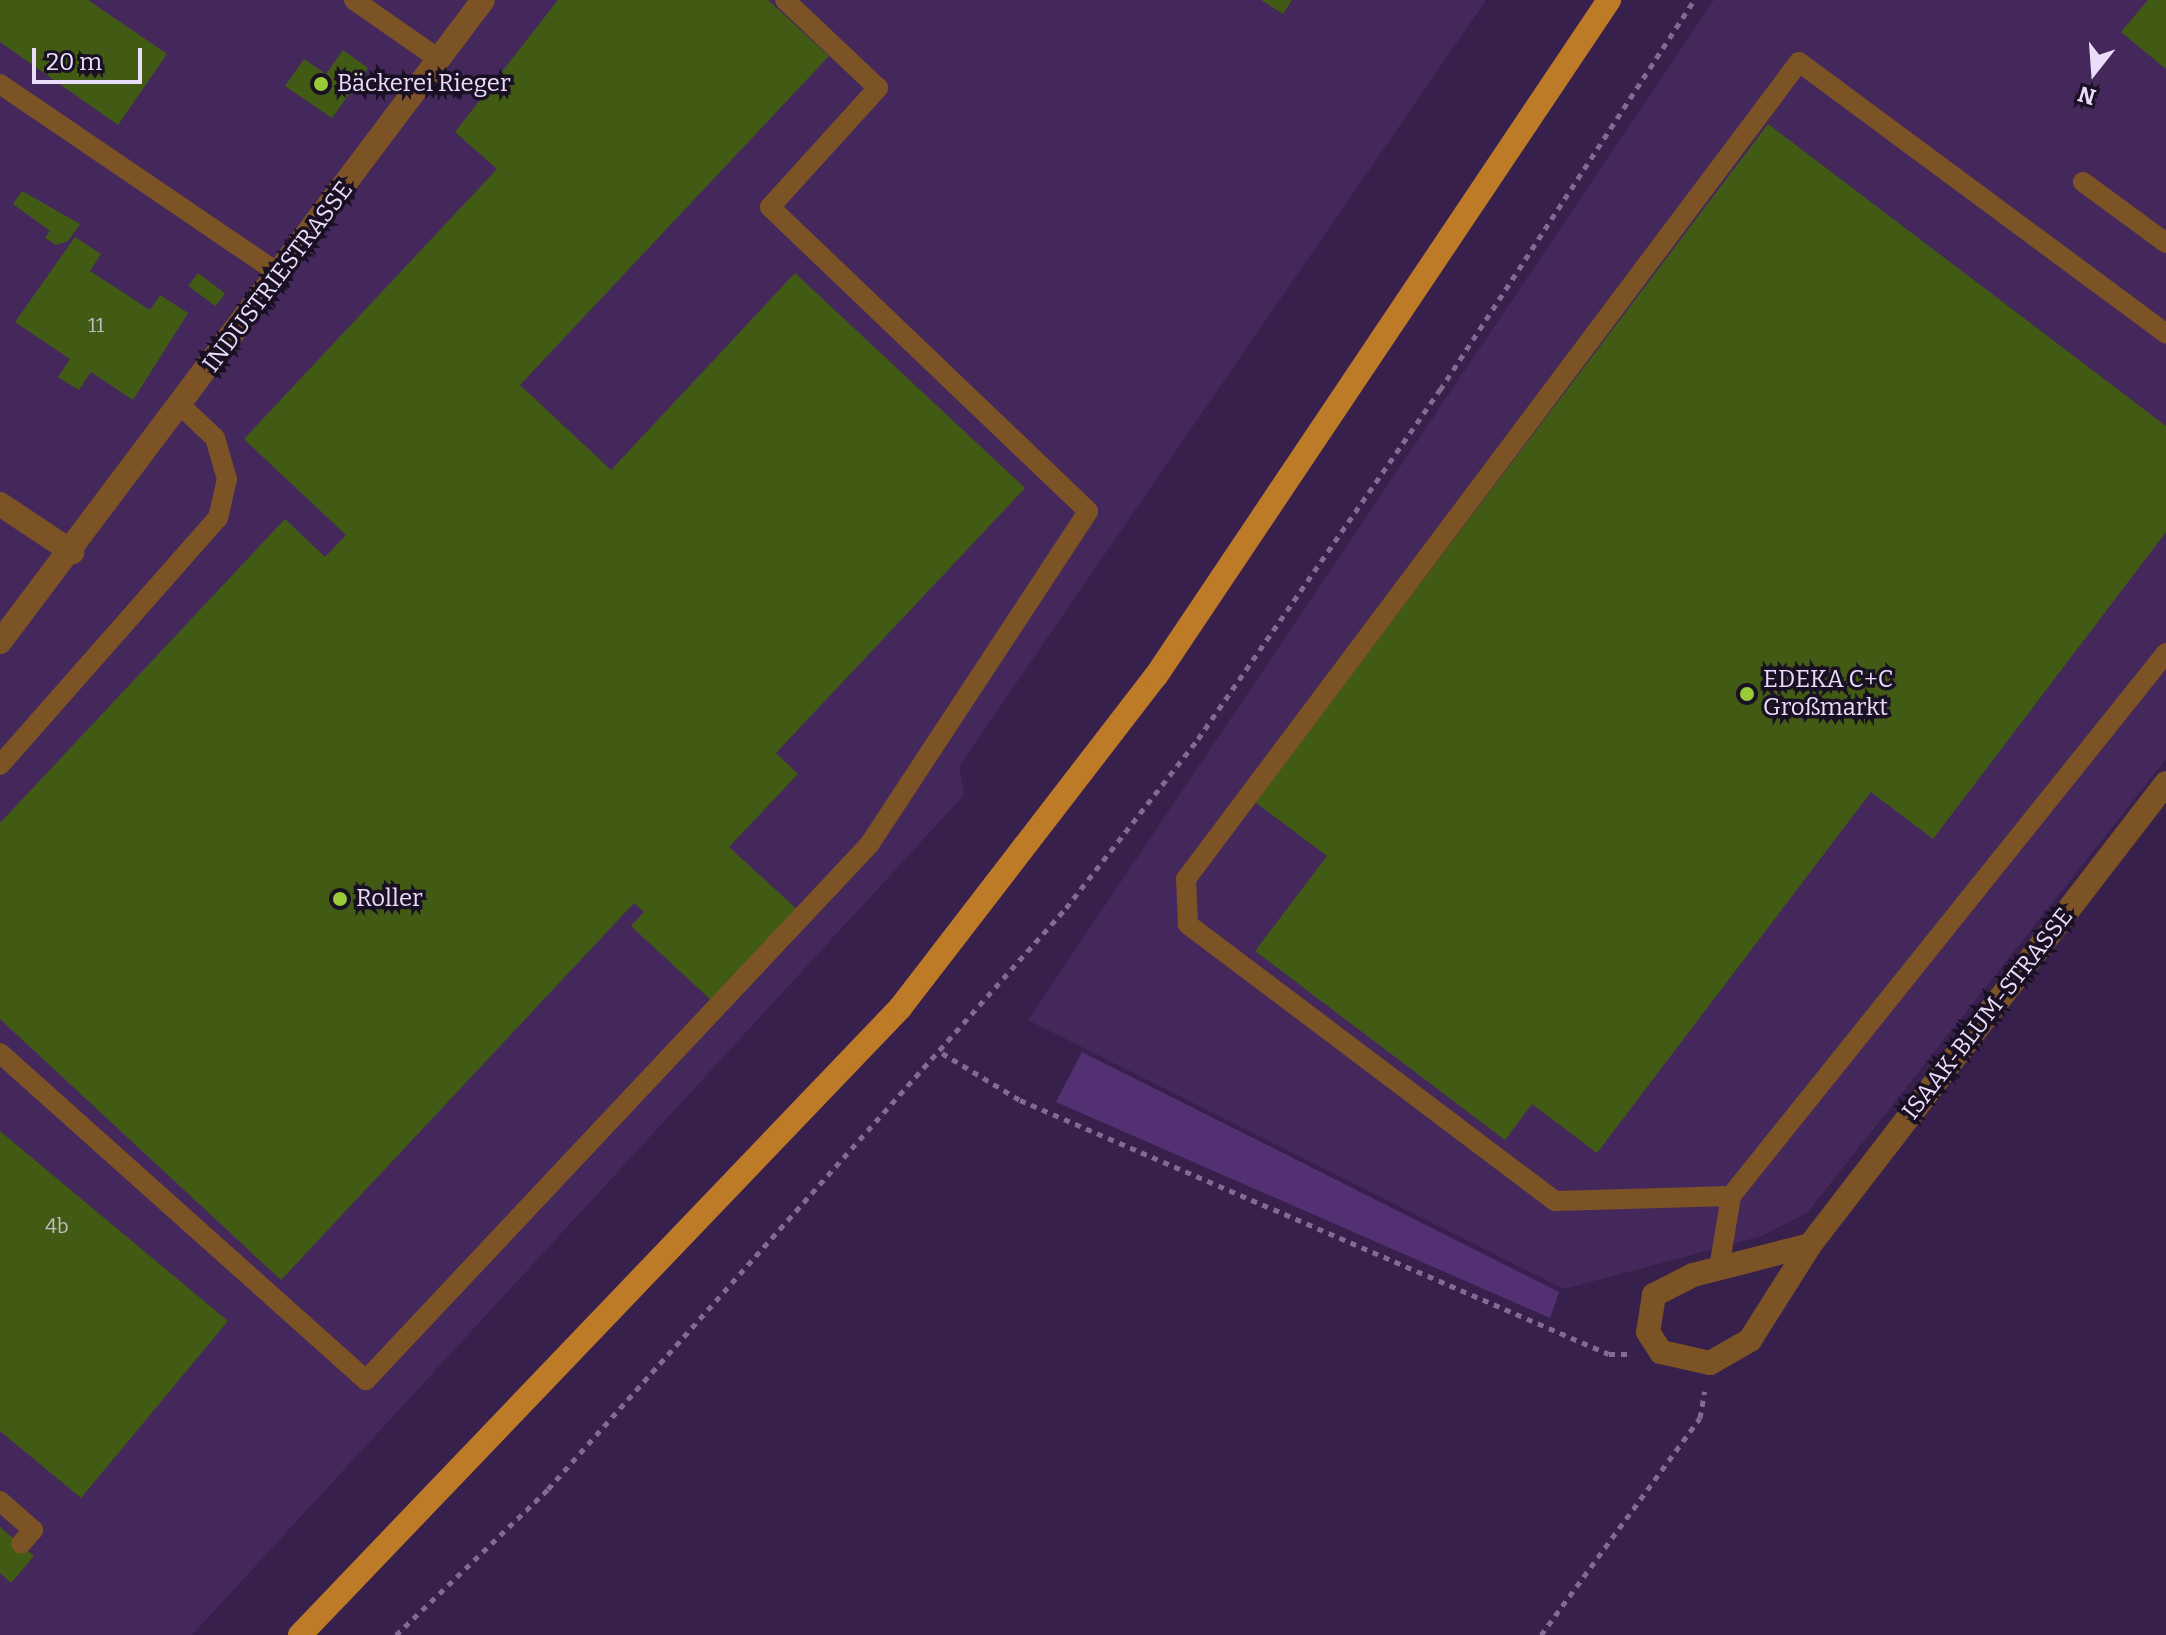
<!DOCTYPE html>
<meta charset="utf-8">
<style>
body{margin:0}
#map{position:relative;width:2166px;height:1635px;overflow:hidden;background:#38204d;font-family:Bitter,serif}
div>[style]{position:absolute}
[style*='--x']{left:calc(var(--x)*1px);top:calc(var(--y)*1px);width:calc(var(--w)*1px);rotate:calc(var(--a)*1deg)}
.built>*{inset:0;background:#44285c}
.green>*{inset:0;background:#533071}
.building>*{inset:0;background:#425b14;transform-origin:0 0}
.path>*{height:5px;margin-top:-2.5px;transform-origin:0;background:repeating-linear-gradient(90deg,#806c92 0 6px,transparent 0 12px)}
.lane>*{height:20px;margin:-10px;padding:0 10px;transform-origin:10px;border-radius:10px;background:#7c5324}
.street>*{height:24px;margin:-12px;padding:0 12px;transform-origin:12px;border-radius:12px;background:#7c5324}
.primary>*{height:24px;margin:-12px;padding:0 12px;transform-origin:12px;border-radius:12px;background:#be7b27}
.dots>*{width:22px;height:22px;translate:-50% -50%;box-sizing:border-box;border:4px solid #1a1024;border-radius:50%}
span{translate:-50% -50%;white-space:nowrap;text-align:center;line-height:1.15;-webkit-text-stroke:7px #1a1024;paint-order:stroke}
.number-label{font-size:20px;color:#c0bcc0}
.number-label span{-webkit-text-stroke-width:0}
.poi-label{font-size:24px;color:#eaddf9}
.left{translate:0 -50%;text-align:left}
.street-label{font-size:24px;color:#eaddf9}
.north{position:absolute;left:2054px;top:32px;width:80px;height:80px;-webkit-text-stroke:6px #1a1024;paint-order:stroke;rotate:197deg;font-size:22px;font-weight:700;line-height:32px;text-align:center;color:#eaddf9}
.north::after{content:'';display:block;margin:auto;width:28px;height:36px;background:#eaddf9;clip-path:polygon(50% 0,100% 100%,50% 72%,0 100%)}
.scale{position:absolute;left:32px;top:48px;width:110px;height:36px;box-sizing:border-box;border:4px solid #eaddf9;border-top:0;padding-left:10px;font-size:24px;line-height:28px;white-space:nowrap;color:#eaddf9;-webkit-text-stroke:6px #1a1024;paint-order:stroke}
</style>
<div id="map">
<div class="built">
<div style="clip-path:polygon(0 0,1486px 0,959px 766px,964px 795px,192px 1635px,0 1635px)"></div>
<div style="clip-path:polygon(1714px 0,2166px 0,2166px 759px,1807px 1213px,1762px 1236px,1564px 1289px,1028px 1020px)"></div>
</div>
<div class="green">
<div style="clip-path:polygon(1082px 1052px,1559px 1292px,1550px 1318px,1056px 1102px)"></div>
</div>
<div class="building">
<div style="clip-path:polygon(0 0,88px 0,167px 54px,118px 125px,0 42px)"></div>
<div style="clip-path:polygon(558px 0,768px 0,829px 56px,520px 385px,611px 470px,795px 273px,1025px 488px,776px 753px,798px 774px,729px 847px,799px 911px,712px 1001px,631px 926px,644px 912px,634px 903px,281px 1280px,0 1019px,0 823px,285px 519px,325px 557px,346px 535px,244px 439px,497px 169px,455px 132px)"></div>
<div style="clip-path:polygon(1261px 0,1292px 0,1283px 14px)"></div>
<div style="clip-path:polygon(2148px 0,2166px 0,2166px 69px,2121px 32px)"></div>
<div style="clip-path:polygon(343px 50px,368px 68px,332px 118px,285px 86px,304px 59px,326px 74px)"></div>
<div style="clip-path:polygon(1768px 124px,2166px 426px,2166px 532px,1933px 839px,1871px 792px,1597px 1153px,1532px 1104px,1505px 1140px,1255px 951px,1327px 856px,1255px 802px)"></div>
<div style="clip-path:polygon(22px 191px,80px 224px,68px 241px,56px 245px,45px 238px,50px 231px,13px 204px)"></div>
<div style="clip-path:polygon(75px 237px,101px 254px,90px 271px,150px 310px,160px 295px,188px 313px,133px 400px,91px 372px,79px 390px,58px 377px,70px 359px,15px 322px)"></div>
<div style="left:198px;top:273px;width:34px;height:16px;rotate:37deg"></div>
<div style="clip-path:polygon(0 1131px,228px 1321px,81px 1498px,0 1431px)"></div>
<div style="clip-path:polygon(0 1527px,34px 1556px,11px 1583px,0 1573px)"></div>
</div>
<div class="path">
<div style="--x:942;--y:1053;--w:91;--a:31.1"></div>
<div style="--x:1020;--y:1100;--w:641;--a:23.33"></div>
<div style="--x:1609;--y:1354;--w:18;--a:0"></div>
<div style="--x:396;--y:1635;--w:211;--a:-43.8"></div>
<div style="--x:548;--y:1489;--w:778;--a:-48.28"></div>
<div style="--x:1066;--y:908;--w:214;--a:-52"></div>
<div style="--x:1198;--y:739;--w:425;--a:-55.3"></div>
<div style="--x:1440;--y:390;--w:465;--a:-56.9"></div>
<div style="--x:1541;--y:1635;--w:269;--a:-53.8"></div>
<div style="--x:1700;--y:1418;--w:27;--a:-80"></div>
</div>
<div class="lane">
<div style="--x:354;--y:0;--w:105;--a:34.9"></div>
<div style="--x:0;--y:84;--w:338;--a:34.2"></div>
<div style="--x:2083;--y:182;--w:103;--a:36.3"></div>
<div style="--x:0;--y:765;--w:329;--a:-48.6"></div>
<div style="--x:218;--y:518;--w:40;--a:-77"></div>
<div style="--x:227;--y:479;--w:43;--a:-106.3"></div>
<div style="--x:215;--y:438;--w:47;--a:-136.7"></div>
<div style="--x:0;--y:1053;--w:491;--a:41.8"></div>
<div style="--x:366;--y:1380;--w:734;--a:-46.77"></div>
<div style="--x:869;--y:845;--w:399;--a:-56.7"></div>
<div style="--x:1088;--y:511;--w:440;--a:-136.3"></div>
<div style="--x:770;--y:207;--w:161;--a:-47.8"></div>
<div style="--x:878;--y:88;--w:128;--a:-136.6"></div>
<div style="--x:1731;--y:1196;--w:176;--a:178.4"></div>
<div style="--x:1555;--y:1201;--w:460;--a:-143"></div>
<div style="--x:1188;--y:924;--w:45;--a:-92.5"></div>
<div style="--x:1186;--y:879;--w:1021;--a:-53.12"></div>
<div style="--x:1799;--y:62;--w:457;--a:36.5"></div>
<div style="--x:1719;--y:1268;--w:73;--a:-80.5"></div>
<div style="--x:1731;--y:1196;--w:696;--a:-51.3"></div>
<div style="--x:0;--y:1501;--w:44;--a:41.3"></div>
<div style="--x:33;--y:1530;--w:18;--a:131"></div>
</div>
<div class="street">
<div style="--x:0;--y:504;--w:87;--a:33.7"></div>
<div style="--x:0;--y:642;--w:803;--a:-53.04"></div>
<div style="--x:1810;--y:1245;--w:121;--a:165.6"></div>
<div style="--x:1693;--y:1275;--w:44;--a:152.9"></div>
<div style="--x:1654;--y:1295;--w:37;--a:99"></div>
<div style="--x:1648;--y:1332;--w:24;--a:57"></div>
<div style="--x:1661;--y:1352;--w:50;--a:12.7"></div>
<div style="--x:1710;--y:1363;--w:46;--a:-29.9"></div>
<div style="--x:1750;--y:1340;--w:112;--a:-57.7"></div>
<div style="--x:1810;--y:1245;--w:583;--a:-52.38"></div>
</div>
<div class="primary">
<div style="--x:300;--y:1635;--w:868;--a:-46.26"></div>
<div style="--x:900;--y:1008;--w:419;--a:-52.4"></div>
<div style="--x:1156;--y:676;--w:814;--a:-56.17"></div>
</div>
<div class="dots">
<div style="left:321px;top:84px;background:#98cb37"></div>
<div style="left:1747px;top:694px;background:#98cb37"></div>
<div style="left:340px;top:899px;background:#98cb37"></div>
</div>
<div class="number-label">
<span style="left:96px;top:325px">11</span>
<span style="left:57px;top:1226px">4b</span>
</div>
<div class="poi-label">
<span class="left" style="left:337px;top:84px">Bäckerei Rieger</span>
<span class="left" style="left:1763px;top:694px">EDEKA C+C<br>Großmarkt</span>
<span class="left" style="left:356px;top:899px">Roller</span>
</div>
<div class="street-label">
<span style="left:278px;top:277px;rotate:-53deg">INDUSTRIESTRASSE</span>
<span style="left:1988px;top:1014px;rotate:-52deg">ISAAK-BLUM-STRASSE</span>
</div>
<div class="north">N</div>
<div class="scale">20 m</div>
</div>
